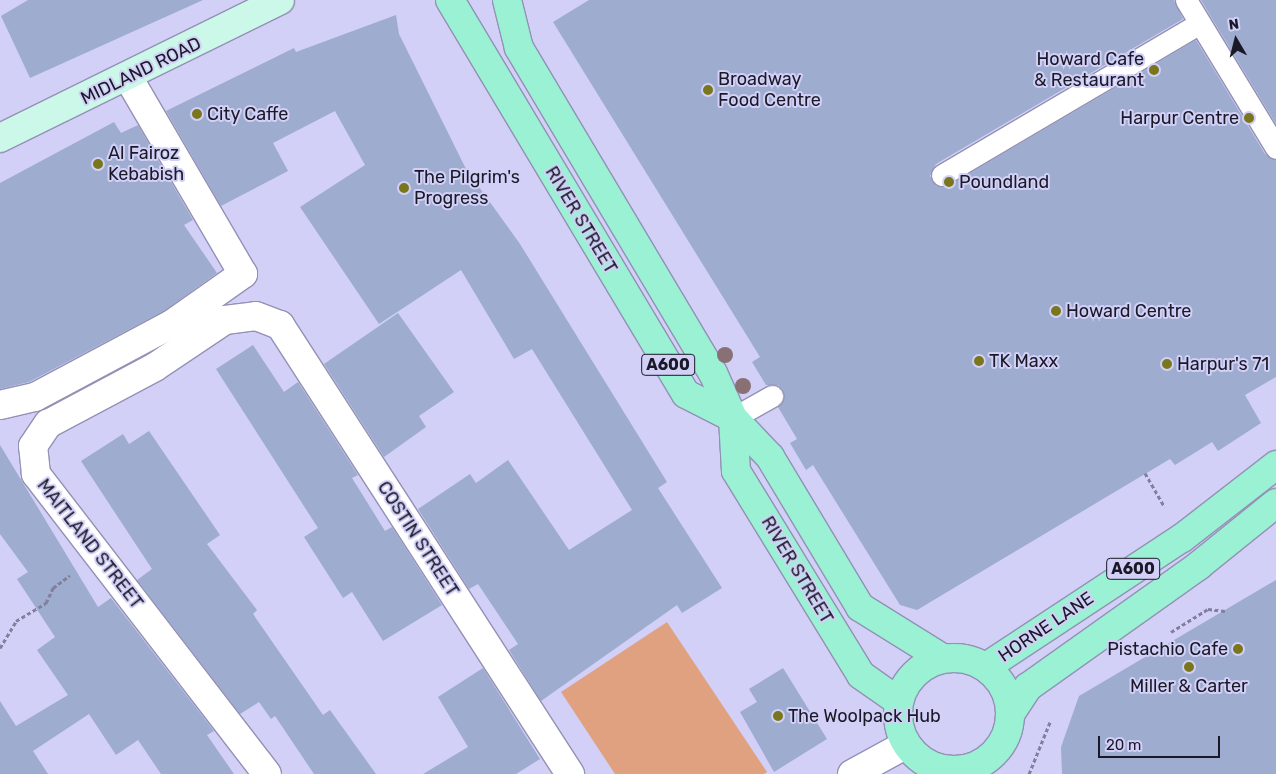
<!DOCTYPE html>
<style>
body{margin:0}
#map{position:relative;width:1276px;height:774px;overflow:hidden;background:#d2d0f7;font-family:Rubik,sans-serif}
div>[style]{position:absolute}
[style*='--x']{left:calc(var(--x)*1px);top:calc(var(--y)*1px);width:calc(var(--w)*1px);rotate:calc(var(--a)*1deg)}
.green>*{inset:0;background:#e0a181}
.building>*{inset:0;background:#9daccf}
.path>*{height:3px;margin-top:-1.5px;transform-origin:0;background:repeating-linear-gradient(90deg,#817f9b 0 4px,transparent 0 6.5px)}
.roads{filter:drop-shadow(1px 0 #9391b5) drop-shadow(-1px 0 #9391b5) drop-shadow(0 1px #9391b5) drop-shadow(0 -1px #9391b5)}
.lane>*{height:21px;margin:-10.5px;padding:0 10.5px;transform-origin:10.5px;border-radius:10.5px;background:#fff}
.street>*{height:28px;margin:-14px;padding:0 14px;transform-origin:14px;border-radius:14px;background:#fff}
.secondary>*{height:28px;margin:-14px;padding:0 14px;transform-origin:14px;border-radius:14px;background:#ccf8e9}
.primary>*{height:28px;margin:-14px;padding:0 14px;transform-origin:14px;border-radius:14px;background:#9af1d4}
.primary>.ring{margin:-14px;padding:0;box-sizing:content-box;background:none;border:28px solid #9af1d4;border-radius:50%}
.trees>*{width:16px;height:16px;margin:-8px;border-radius:50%;background:#897074}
.dots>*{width:14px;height:14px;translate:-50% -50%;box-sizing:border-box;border:2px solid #d2d0f7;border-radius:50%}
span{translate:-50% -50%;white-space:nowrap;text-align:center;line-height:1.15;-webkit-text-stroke:4px #d2d0f7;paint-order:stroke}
.shield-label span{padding:1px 4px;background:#d2d0f7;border:1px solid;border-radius:4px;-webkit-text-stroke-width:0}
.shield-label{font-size:16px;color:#1a1927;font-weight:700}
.poi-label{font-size:18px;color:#1a1927}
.right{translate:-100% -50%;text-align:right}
.left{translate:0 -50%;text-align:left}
.street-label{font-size:18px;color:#1a1927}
.north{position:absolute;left:1211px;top:15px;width:50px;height:50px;-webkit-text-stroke:4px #d2d0f7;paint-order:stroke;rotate:352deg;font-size:14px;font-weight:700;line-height:20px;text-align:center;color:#1a1927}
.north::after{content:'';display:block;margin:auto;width:18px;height:22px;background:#1a1927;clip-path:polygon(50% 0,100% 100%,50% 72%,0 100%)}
.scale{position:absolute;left:1098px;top:736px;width:122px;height:22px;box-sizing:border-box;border:2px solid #1a1927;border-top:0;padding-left:6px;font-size:15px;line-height:18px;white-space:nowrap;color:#1a1927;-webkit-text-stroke:4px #d2d0f7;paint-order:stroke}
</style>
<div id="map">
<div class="green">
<div style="clip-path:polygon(667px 622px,767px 772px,764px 774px,615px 774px,561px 692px)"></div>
</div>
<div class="building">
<div style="clip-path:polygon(28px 0,203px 0,30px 78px,1px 16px)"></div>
<div style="clip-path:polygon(589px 0,1174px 0,1183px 19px,936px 164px,930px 176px,936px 186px,948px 186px,1196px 40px,1265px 154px,1276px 160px,1276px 377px,1245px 395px,1261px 423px,1218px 451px,1212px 442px,1175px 465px,1170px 459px,917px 610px,900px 605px,813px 465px,806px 470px,790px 443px,797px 439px,778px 407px,783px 390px,778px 385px,766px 385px,752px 362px,760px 357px,553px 22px)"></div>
<div style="clip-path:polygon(1201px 0,1276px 0,1276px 124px,1211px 17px)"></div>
<div style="clip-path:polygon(396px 15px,399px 34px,466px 169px,520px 244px,667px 482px,658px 488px,722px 588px,682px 613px,677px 605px,541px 701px,509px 650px,518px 644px,478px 584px,469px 589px,418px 509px,470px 474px,476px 483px,508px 460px,569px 550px,632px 510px,532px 349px,514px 359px,461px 270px,379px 324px,300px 207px,365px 165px,335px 111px,273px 143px,288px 171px,221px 206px,166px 111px,294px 48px,296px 52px)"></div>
<div style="clip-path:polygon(114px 122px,121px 133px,138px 125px,193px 220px,184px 225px,217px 273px,164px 311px,29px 382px,0 389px,0 183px)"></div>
<div style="clip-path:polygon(398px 313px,454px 392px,419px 416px,426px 427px,384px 457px,324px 364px)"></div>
<div style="clip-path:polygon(253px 345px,284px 392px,298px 382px,358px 475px,352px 478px,385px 531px,392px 527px,442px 605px,383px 641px,352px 592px,343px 598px,304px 537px,318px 528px,216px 369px)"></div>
<div style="clip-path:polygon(149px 431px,220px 535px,207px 544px,257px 610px,253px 614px,323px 715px,330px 710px,376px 774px,314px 774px,275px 716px,271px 719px,259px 702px,240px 714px,137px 580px,152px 569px,81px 461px,123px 434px,129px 444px)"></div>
<div style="clip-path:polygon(0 445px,98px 607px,111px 598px,214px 731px,207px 735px,234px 774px,161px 774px,138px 740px,116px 755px,89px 714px,33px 751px,48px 774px,0 774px,0 701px,16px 726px,68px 695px,37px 650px,55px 637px,17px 579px,28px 572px,0 534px)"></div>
<div style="clip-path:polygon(1276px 580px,1276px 774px,1062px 774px,1061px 747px,1079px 696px)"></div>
<div style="clip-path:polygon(483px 668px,540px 759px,516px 774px,423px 774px,468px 747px,438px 697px)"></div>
<div style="clip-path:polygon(783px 668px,827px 739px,774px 772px,740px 712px,757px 702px,749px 689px)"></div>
</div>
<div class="path">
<div style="--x:1145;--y:473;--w:39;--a:60"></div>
<div style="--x:1208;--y:609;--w:17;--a:7"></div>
<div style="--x:1171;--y:632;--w:44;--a:-31.9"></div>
<div style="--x:0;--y:648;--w:31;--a:-59"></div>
<div style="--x:16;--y:621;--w:35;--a:-31"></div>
<div style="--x:46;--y:603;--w:17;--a:-65"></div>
<div style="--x:53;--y:588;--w:21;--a:-37"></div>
<div style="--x:1029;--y:774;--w:56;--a:-68"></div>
</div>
<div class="roads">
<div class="lane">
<div style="--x:1186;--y:0;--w:173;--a:58.7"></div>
<div style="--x:942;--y:175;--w:299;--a:-30.5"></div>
<div style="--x:733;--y:418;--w:45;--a:-29.4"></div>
<div style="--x:963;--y:774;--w:4;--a:-76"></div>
</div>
<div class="street">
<div style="--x:0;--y:405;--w:36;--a:-13"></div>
<div style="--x:35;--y:397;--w:155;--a:-28.1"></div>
<div style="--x:172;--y:324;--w:87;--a:-35.2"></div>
<div style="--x:243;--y:274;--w:228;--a:-120.3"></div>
<div style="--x:267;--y:774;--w:379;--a:-127.6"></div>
<div style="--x:36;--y:474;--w:28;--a:-96"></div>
<div style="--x:33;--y:446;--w:27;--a:-56"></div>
<div style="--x:48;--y:424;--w:121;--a:-28"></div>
<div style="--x:155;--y:367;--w:84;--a:-33.9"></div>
<div style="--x:225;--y:320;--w:31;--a:-7"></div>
<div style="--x:256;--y:316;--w:26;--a:21"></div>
<div style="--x:280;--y:325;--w:535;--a:57.14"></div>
<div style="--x:852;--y:774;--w:60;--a:-28.7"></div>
</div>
<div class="secondary">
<div style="--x:0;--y:138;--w:312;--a:-26.2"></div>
</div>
<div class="primary">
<div style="--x:450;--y:0;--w:459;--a:59.1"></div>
<div style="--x:686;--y:394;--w:53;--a:27.1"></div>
<div style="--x:733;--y:418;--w:53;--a:86.8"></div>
<div style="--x:736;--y:471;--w:239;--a:58.5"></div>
<div style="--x:861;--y:675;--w:45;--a:35.1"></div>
<div style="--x:507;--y:0;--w:49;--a:76"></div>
<div style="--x:519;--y:48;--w:378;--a:59.2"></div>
<div style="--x:713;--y:373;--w:49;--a:66"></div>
<div style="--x:733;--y:418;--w:54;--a:46.5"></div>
<div style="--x:770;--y:457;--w:175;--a:59"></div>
<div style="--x:860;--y:607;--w:97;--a:31.9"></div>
<div class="ring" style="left:898px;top:658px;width:84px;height:84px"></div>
<div style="--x:986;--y:667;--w:235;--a:-33.4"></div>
<div style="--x:1182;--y:538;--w:119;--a:-37.8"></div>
<div style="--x:1011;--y:713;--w:31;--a:-57"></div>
<div style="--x:1028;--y:687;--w:209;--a:-35.4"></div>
<div style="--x:1198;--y:566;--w:100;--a:-38.9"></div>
</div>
</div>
<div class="trees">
<div style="left:725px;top:355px"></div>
<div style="left:743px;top:386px"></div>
</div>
<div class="dots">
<div style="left:1154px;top:70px;background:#79761b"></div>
<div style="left:708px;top:90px;background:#79761b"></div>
<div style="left:197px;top:114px;background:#79761b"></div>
<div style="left:1249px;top:118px;background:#79761b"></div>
<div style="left:98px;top:164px;background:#79761b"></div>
<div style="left:949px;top:182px;background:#79761b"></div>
<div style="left:404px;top:188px;background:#79761b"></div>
<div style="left:1056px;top:311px;background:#79761b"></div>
<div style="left:979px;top:361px;background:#79761b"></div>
<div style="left:1167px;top:364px;background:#79761b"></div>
<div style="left:1238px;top:649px;background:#79761b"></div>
<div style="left:1189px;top:667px;background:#79761b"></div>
<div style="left:778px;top:716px;background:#79761b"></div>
</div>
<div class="shield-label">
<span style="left:668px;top:365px">A600</span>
<span style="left:1133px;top:569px">A600</span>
</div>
<div class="poi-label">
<span class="right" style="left:1144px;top:70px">Howard Cafe<br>&amp; Restaurant</span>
<span class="left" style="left:718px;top:90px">Broadway<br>Food Centre</span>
<span class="left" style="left:207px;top:114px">City Caffe</span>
<span class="right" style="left:1239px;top:118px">Harpur Centre</span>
<span class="left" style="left:108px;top:164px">Al Fairoz<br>Kebabish</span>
<span class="left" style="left:414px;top:188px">The Pilgrim's<br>Progress</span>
<span class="left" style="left:959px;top:182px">Poundland</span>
<span class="left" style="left:1066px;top:311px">Howard Centre</span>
<span class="left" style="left:989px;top:361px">TK Maxx</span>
<span class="left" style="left:1177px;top:364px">Harpur's 71</span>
<span class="right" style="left:1228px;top:649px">Pistachio Cafe</span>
<span style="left:1189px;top:686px">Miller &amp; Carter</span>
<span class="left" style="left:788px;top:716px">The Woolpack Hub</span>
</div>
<div class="street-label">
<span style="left:141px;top:71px;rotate:-26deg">MIDLAND ROAD</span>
<span style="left:581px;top:220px;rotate:59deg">RIVER STREET</span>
<span style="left:418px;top:539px;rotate:57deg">COSTIN STREET</span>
<span style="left:90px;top:544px;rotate:52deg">MAITLAND STREET</span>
<span style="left:797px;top:570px;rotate:59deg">RIVER STREET</span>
<span style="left:1046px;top:627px;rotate:-34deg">HORNE LANE</span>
</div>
<div class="north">N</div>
<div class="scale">20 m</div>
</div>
